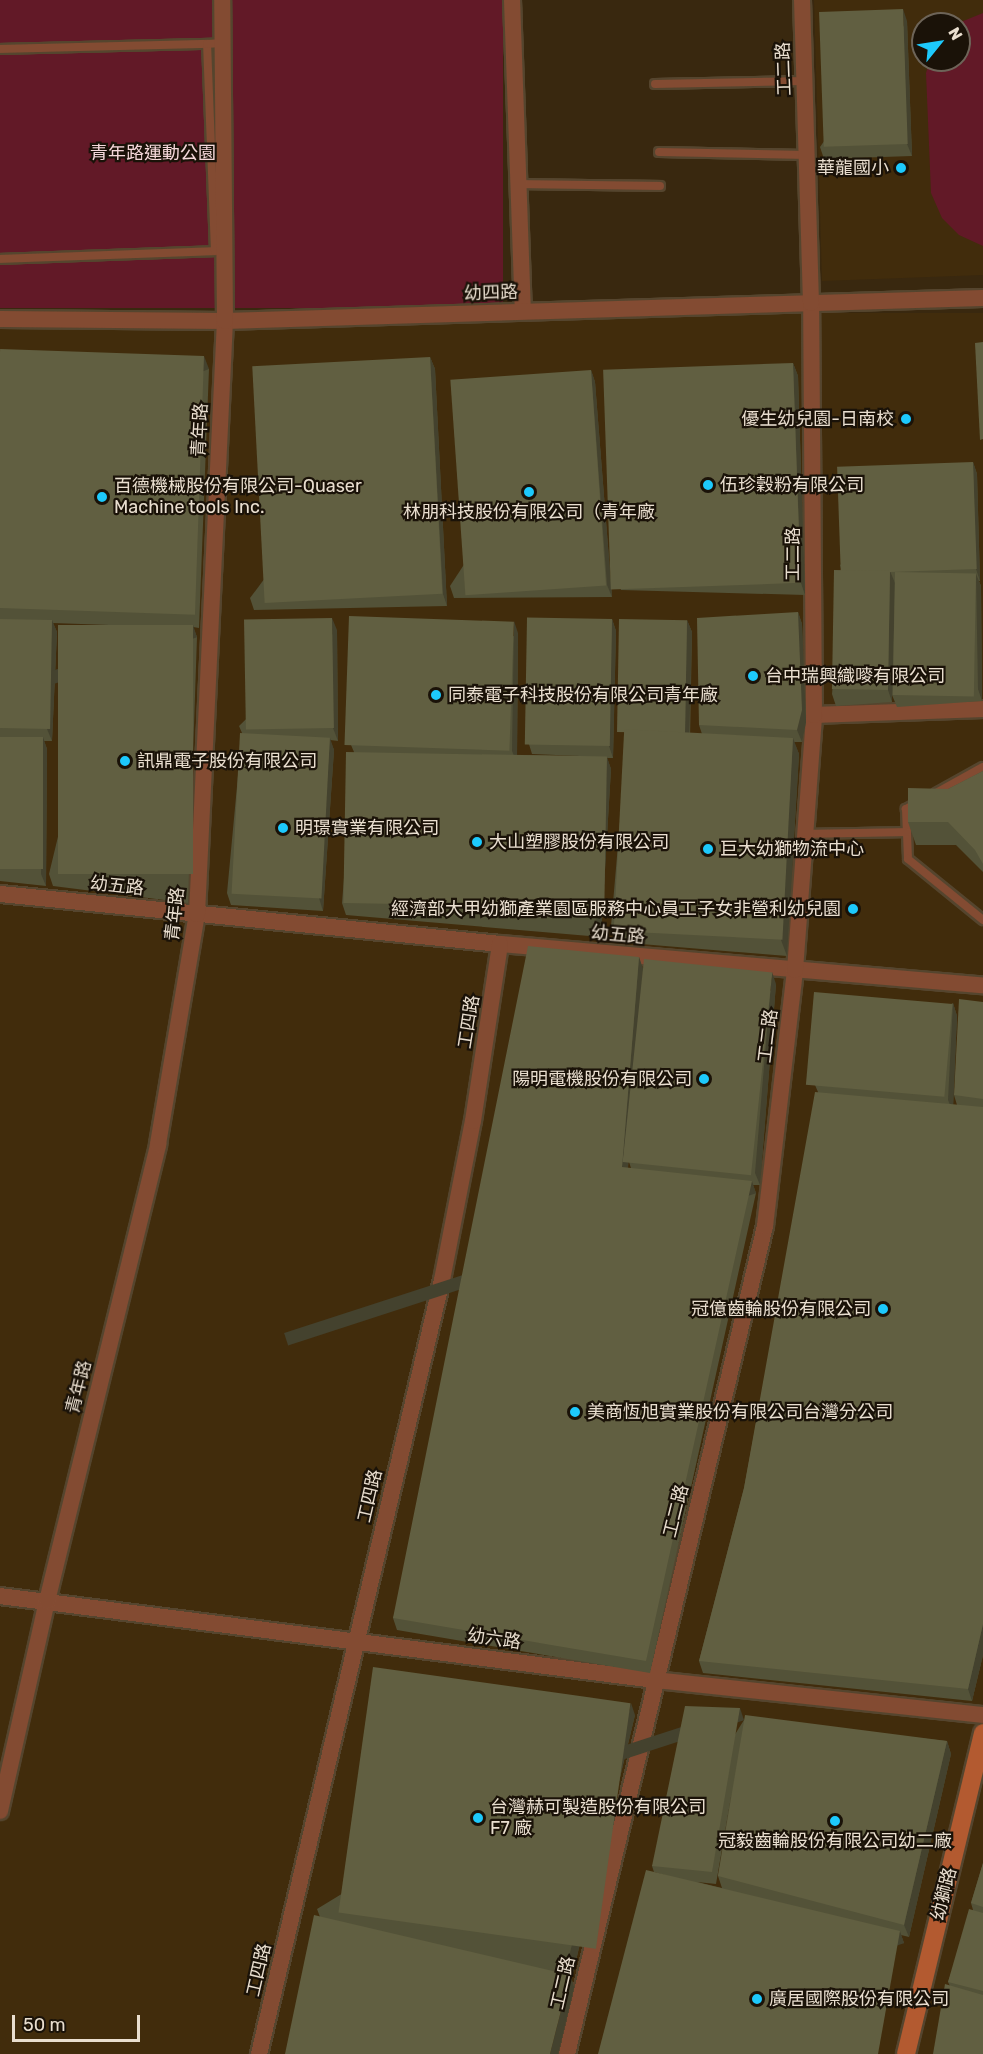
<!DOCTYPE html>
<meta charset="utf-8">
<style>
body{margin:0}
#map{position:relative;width:983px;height:2054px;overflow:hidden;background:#39280f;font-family:Rubik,"Noto Sans TC",sans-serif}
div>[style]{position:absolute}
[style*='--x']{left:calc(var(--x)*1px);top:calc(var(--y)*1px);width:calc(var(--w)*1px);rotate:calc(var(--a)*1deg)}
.built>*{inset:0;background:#412c0c;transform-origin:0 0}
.green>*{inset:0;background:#621927;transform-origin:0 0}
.roads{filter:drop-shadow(2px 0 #55452e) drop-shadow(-2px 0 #55452e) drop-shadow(0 2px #55452e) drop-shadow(0 -2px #55452e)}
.lane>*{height:8px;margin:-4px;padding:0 4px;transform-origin:4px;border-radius:4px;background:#834b32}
.street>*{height:16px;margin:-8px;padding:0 8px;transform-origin:8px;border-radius:8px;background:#834b32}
.secondary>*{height:18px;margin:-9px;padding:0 9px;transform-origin:9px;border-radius:9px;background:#b35a30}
.wall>*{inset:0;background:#535238}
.shaded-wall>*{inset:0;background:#44422e;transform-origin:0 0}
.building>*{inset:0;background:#615f41;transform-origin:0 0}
.dots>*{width:16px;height:16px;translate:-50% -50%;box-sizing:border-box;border:3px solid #1a1208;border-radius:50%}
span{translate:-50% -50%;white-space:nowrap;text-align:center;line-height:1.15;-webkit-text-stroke:4.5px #1a1208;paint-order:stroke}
.street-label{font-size:18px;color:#e9decf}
.park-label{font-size:18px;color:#f5d8da}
.poi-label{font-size:18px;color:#e9decf}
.right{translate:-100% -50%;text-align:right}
.left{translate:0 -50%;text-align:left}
.north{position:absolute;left:911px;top:12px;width:60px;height:60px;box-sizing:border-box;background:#1a1208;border:2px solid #6d6458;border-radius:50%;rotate:60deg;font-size:16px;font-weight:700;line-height:24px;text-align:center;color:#e9decf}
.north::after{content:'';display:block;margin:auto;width:21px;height:27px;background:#1dc9fc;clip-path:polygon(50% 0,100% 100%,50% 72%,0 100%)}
.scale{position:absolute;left:12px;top:2015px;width:128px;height:27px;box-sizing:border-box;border:3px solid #e9decf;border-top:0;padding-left:8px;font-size:18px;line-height:21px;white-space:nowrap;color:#e9decf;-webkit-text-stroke:4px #1a1208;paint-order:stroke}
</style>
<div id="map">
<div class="built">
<div style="clip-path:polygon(evenodd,814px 0,983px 0,983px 275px,822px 281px,814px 0,923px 24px,959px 24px,959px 60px,923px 60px,923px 24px)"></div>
<div style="left:983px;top:313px;width:1741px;height:983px;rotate:90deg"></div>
</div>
<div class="green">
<div style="left:0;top:0;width:503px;height:308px"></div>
<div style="clip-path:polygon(983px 13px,983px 246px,959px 235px,942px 218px,931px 193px,926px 73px,930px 60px,959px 60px,959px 24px,956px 24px)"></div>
</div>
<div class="roads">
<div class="lane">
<div style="--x:0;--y:49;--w:207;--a:-1.4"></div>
<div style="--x:655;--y:84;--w:149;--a:-1.2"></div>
<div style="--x:659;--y:152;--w:148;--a:1.2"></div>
<div style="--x:518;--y:184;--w:142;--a:0.8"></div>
<div style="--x:0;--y:259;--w:215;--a:-2.1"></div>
<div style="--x:215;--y:251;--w:207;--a:-92.2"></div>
<div style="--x:207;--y:44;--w:16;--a:-4"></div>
<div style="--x:936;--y:793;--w:54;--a:-29"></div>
<div style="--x:917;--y:803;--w:13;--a:151"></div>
<div style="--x:906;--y:809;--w:50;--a:87.7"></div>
<div style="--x:908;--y:859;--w:97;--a:39.1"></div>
<div style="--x:805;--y:834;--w:102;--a:-1.1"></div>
</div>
<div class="street">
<div style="--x:512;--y:0;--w:311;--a:88"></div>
<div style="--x:0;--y:319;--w:225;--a:0.5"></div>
<div style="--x:225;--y:321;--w:758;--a:-1.74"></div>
<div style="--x:814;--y:715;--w:169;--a:-2"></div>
<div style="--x:0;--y:894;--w:502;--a:5.71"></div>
<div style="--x:500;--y:944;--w:485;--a:4.9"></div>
<div style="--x:0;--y:1596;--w:660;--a:7.31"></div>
<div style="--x:655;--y:1680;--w:330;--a:6.1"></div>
<div style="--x:0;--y:1811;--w:215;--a:-77.4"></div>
<div style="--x:47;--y:1601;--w:470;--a:-76.3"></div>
<div style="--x:158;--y:1144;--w:233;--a:-80.4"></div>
<div style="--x:197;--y:914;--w:594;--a:-87.3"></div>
<div style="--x:225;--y:321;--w:321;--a:-90.5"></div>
<div style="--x:259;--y:2054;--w:795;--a:-76.7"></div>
<div style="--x:442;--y:1280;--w:162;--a:-79"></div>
<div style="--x:473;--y:1121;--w:179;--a:-81.3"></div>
<div style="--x:567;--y:2054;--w:851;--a:-76.55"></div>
<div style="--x:765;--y:1226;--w:258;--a:-83.3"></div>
<div style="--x:795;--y:970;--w:256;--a:-85.7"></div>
<div style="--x:814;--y:715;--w:412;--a:-90.4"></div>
<div style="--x:811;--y:303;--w:303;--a:-91.7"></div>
</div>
<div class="secondary">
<div style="--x:906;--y:2054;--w:330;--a:-76.5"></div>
</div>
</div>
<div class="wall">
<div style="clip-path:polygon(907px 21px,912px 156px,824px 159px,820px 147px)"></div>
<div style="clip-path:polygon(430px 357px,435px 369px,447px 606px,254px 610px,250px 598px)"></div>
<div style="clip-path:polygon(0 360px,209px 369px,199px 628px,193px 627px,197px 637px,188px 903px,53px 886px,49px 874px,109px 625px,53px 623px,57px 632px,52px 741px,44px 741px,47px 749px,46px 886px,0 881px)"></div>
<div style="clip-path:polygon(793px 363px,798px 376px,805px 595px,621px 590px,617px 578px)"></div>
<div style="clip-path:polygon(591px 370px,595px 382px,612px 597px,454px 598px,450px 586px)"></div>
<div style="clip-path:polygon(973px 462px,977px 474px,980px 581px,979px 581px,981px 586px,982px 701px,897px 707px,892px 695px,892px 679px,892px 702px,836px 706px,832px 694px,842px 572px,840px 565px)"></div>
<div style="clip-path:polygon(798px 612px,802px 624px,806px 722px,802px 742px,794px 742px,799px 754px,787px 956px,617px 942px,611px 926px,627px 740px,624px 732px,687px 620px,692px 632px,690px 740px,739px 739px,703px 737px,699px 725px)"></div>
<div style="clip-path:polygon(612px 619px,616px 631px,613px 758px,607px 758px,611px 769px,601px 937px,346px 915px,342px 903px,354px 752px,351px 745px,518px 633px,517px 755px,580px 756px,532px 754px,528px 741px)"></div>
<div style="clip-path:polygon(337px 630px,338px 741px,330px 740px,334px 750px,323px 911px,231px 905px,227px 893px,242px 733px,239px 726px)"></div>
<div style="clip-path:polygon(983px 771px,983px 872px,956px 845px,916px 845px,908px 822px,948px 789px)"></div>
<div style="clip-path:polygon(639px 957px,643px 969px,628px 1168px,631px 1168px,629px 1162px,776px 984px,760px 1185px,753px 1185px,756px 1193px,650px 1673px,397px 1630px,393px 1618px)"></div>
<div style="clip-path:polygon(983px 1002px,983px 1655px,972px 1701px,703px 1673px,699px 1661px,744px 1488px,818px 1092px,815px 1085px,953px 1003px,957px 1016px,953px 1105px,957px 1105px,954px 1095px)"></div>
<div style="clip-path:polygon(635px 1715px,572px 1977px,571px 1977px,574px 1987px,320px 1917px,317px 1909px)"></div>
<div style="clip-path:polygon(evenodd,744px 1720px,947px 1741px,951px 1754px,909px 1937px,901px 1935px,904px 1943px,654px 1872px,652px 1866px,744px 1720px,732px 1791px,718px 1876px,722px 1888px,697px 1882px,716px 1884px,732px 1791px)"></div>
<div style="clip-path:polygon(983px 1863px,983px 2054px,948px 1982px,973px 1910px,971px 1903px)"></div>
</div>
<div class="shaded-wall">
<div style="clip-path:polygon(903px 9px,907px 21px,912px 156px,907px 144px)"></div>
<div style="left:204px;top:356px;width:14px;height:259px;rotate:69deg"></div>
<div style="clip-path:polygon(430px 357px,435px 369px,447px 606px,443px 594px)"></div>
<div style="clip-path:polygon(793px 363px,798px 376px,805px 595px,801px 583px)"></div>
<div style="clip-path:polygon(591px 370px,595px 382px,612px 597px,607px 585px)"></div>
<div style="clip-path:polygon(973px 462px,977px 474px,980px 581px,976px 569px)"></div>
<div style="clip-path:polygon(890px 571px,895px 583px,892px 702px,888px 690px)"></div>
<div style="clip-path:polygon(976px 574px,981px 586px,982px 701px,978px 689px)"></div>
<div style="clip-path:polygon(798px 612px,802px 624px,806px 722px,802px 742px,797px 730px)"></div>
<div style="clip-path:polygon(332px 618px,337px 630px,338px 741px,333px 728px)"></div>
<div style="clip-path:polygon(612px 619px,616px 631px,613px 758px,609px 746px)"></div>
<div style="clip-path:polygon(52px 620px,57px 632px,52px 741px,47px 729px)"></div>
<div style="clip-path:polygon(687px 620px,692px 632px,689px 745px,685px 733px)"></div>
<div style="clip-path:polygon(514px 621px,518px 633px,517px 763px,512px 751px)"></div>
<div style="left:193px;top:625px;width:13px;height:266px;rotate:72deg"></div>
<div style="clip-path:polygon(43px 737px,47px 749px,46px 886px,41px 874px)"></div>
<div style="clip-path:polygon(330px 738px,334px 750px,323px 911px,319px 898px)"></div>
<div style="clip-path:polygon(793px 738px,799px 754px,787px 956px,781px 940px)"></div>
<div style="clip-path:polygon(607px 757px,611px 769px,601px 937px,596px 925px)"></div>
<div style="clip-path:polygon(639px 957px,643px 969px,627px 1179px,622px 1167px)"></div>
<div style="clip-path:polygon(772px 972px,776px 984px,760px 1185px,755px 1173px)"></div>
<div style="clip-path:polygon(953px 1003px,957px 1016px,953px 1112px,948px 1100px)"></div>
<div style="left:752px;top:1181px;width:13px;height:492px;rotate:72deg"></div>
<div style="clip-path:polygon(983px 1624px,983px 1655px,972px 1701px,968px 1689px)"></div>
<div style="clip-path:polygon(631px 1703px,635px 1715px,572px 1977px,567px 1965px)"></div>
<div style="left:740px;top:1708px;width:13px;height:166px;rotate:72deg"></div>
<div style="clip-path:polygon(947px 1741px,951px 1754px,909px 1937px,904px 1925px)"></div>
<div style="left:900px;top:1931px;width:13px;height:125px;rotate:72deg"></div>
<div style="clip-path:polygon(570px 1975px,574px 1987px,558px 2054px,550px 2054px)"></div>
</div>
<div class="building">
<div style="left:903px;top:9px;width:135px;height:84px;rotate:88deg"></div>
<div style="clip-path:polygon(983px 342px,983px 439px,980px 440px,975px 343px)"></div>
<div style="left:204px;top:356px;width:259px;height:204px;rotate:92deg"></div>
<div style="left:430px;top:357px;width:237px;height:178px;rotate:87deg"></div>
<div style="left:793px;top:363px;width:220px;height:190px;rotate:88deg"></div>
<div style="left:591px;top:370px;width:216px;height:141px;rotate:86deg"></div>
<div style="left:973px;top:462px;width:107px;height:136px;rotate:88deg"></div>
<div style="left:890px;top:571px;width:119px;height:56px;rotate:91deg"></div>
<div style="left:895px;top:572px;width:81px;height:123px;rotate:1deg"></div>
<div style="clip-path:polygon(798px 612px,802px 710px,797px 730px,699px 725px,697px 618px)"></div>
<div style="left:349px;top:616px;width:165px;height:129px;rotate:2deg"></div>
<div style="left:332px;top:618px;width:110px;height:88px;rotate:89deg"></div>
<div style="left:0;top:619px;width:52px;height:109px;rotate:1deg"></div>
<div style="left:612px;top:619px;width:127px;height:85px;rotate:91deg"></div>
<div style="left:619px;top:619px;width:68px;height:113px;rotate:1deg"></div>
<div style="left:58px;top:625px;width:135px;height:249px"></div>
<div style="left:240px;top:733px;width:90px;height:161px;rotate:3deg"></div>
<div style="left:0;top:737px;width:43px;height:132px"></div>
<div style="left:793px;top:738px;width:202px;height:169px;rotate:93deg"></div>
<div style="left:346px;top:752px;width:261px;height:151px;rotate:1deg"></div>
<div style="clip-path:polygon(983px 771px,983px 864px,975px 850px,948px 822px,908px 822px,908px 788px,948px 789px)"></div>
<div style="clip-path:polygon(528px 946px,639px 957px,622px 1167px,752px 1181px,646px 1661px,393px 1618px)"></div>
<div style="left:644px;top:959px;width:129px;height:204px;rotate:6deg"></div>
<div style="left:814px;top:992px;width:139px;height:93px;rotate:5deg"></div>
<div style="clip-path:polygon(959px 999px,983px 1002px,983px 1099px,954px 1095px)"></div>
<div style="clip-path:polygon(815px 1092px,983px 1107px,983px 1624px,968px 1689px,699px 1661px,744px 1488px)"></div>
<div style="left:373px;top:1667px;width:260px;height:248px;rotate:8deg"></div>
<div style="clip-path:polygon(685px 1706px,740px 1708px,712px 1872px,652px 1866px)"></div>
<div style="clip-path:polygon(745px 1715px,947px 1741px,904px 1925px,718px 1876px)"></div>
<div style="clip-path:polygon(983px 1863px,983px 1907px,971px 1903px)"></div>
<div style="clip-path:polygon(646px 1870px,900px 1931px,878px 2054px,598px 2054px)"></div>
<div style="clip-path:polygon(969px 1909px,983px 1913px,983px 1991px,948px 1982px)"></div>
<div style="clip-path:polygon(314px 1915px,570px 1975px,550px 2054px,285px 2054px)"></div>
<div style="clip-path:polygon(945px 1984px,983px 1995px,983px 2054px,933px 2054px)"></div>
</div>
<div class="dots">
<div style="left:901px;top:168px;background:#1dc9fc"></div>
<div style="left:906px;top:419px;background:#1dc9fc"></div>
<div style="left:708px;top:485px;background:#1dc9fc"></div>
<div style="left:529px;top:492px;background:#1dc9fc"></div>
<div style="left:102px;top:497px;background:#1dc9fc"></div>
<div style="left:753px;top:676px;background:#1dc9fc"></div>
<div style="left:436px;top:695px;background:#1dc9fc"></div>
<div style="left:125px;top:761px;background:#1dc9fc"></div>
<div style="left:283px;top:828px;background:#1dc9fc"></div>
<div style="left:477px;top:842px;background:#1dc9fc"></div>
<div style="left:708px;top:849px;background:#1dc9fc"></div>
<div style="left:853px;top:909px;background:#1dc9fc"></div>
<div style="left:704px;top:1079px;background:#1dc9fc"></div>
<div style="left:883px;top:1309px;background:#1dc9fc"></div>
<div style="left:575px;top:1412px;background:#1dc9fc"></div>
<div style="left:478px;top:1818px;background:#1dc9fc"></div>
<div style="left:835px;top:1821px;background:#1dc9fc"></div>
<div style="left:757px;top:1999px;background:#1dc9fc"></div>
</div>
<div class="street-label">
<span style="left:784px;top:69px;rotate:-92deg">工二路</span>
<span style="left:491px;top:293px;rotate:-2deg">幼四路</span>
<span style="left:200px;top:430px;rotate:-87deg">青年路</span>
<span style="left:793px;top:554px;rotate:-90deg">工二路</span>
<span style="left:117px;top:886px;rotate:6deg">幼五路</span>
<span style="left:175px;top:914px;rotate:-84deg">青年路</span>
<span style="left:618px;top:935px;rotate:5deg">幼五路</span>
<span style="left:469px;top:1022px;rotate:-81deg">工四路</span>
<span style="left:768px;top:1036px;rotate:-83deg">工二路</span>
<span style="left:79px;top:1387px;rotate:-76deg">青年路</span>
<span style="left:370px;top:1496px;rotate:-77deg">工四路</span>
<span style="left:676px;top:1511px;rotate:-76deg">工二路</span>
<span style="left:494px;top:1639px;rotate:8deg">幼六路</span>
<span style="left:944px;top:1894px;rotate:-76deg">幼獅路</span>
<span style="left:259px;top:1970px;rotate:-77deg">工四路</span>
<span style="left:563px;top:1983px;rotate:-77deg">工二路</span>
</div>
<div class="park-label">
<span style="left:153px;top:153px">青年路運動公園</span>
</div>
<div class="poi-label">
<span class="right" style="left:889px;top:168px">華龍國小</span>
<span class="right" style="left:894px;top:419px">優生幼兒園-日南校</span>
<span class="left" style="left:720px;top:485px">伍珍穀粉有限公司</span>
<span class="left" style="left:114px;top:497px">百德機械股份有限公司-Quaser<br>Machine tools Inc.</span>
<span style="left:529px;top:512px">林朋科技股份有限公司（青年廠</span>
<span class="left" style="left:765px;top:676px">台中瑞興織嘜有限公司</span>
<span class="left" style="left:448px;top:695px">同泰電子科技股份有限公司青年廠</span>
<span class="left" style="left:137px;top:761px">訊鼎電子股份有限公司</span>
<span class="left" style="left:295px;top:828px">明璟實業有限公司</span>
<span class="left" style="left:489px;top:842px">大山塑膠股份有限公司</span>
<span class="left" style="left:720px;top:849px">巨大幼獅物流中心</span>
<span class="right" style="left:841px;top:909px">經濟部大甲幼獅產業園區服務中心員工子女非營利幼兒園</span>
<span class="right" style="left:692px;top:1079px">陽明電機股份有限公司</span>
<span class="right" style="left:871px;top:1309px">冠億齒輪股份有限公司</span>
<span class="left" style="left:587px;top:1412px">美商恆旭實業股份有限公司台灣分公司</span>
<span class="left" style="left:490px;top:1818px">台灣赫可製造股份有限公司<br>F7 廠</span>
<span style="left:835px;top:1841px">冠毅齒輪股份有限公司幼二廠</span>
<span class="left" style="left:769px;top:1999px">廣居國際股份有限公司</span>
</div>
<div class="north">N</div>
<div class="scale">50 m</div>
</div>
